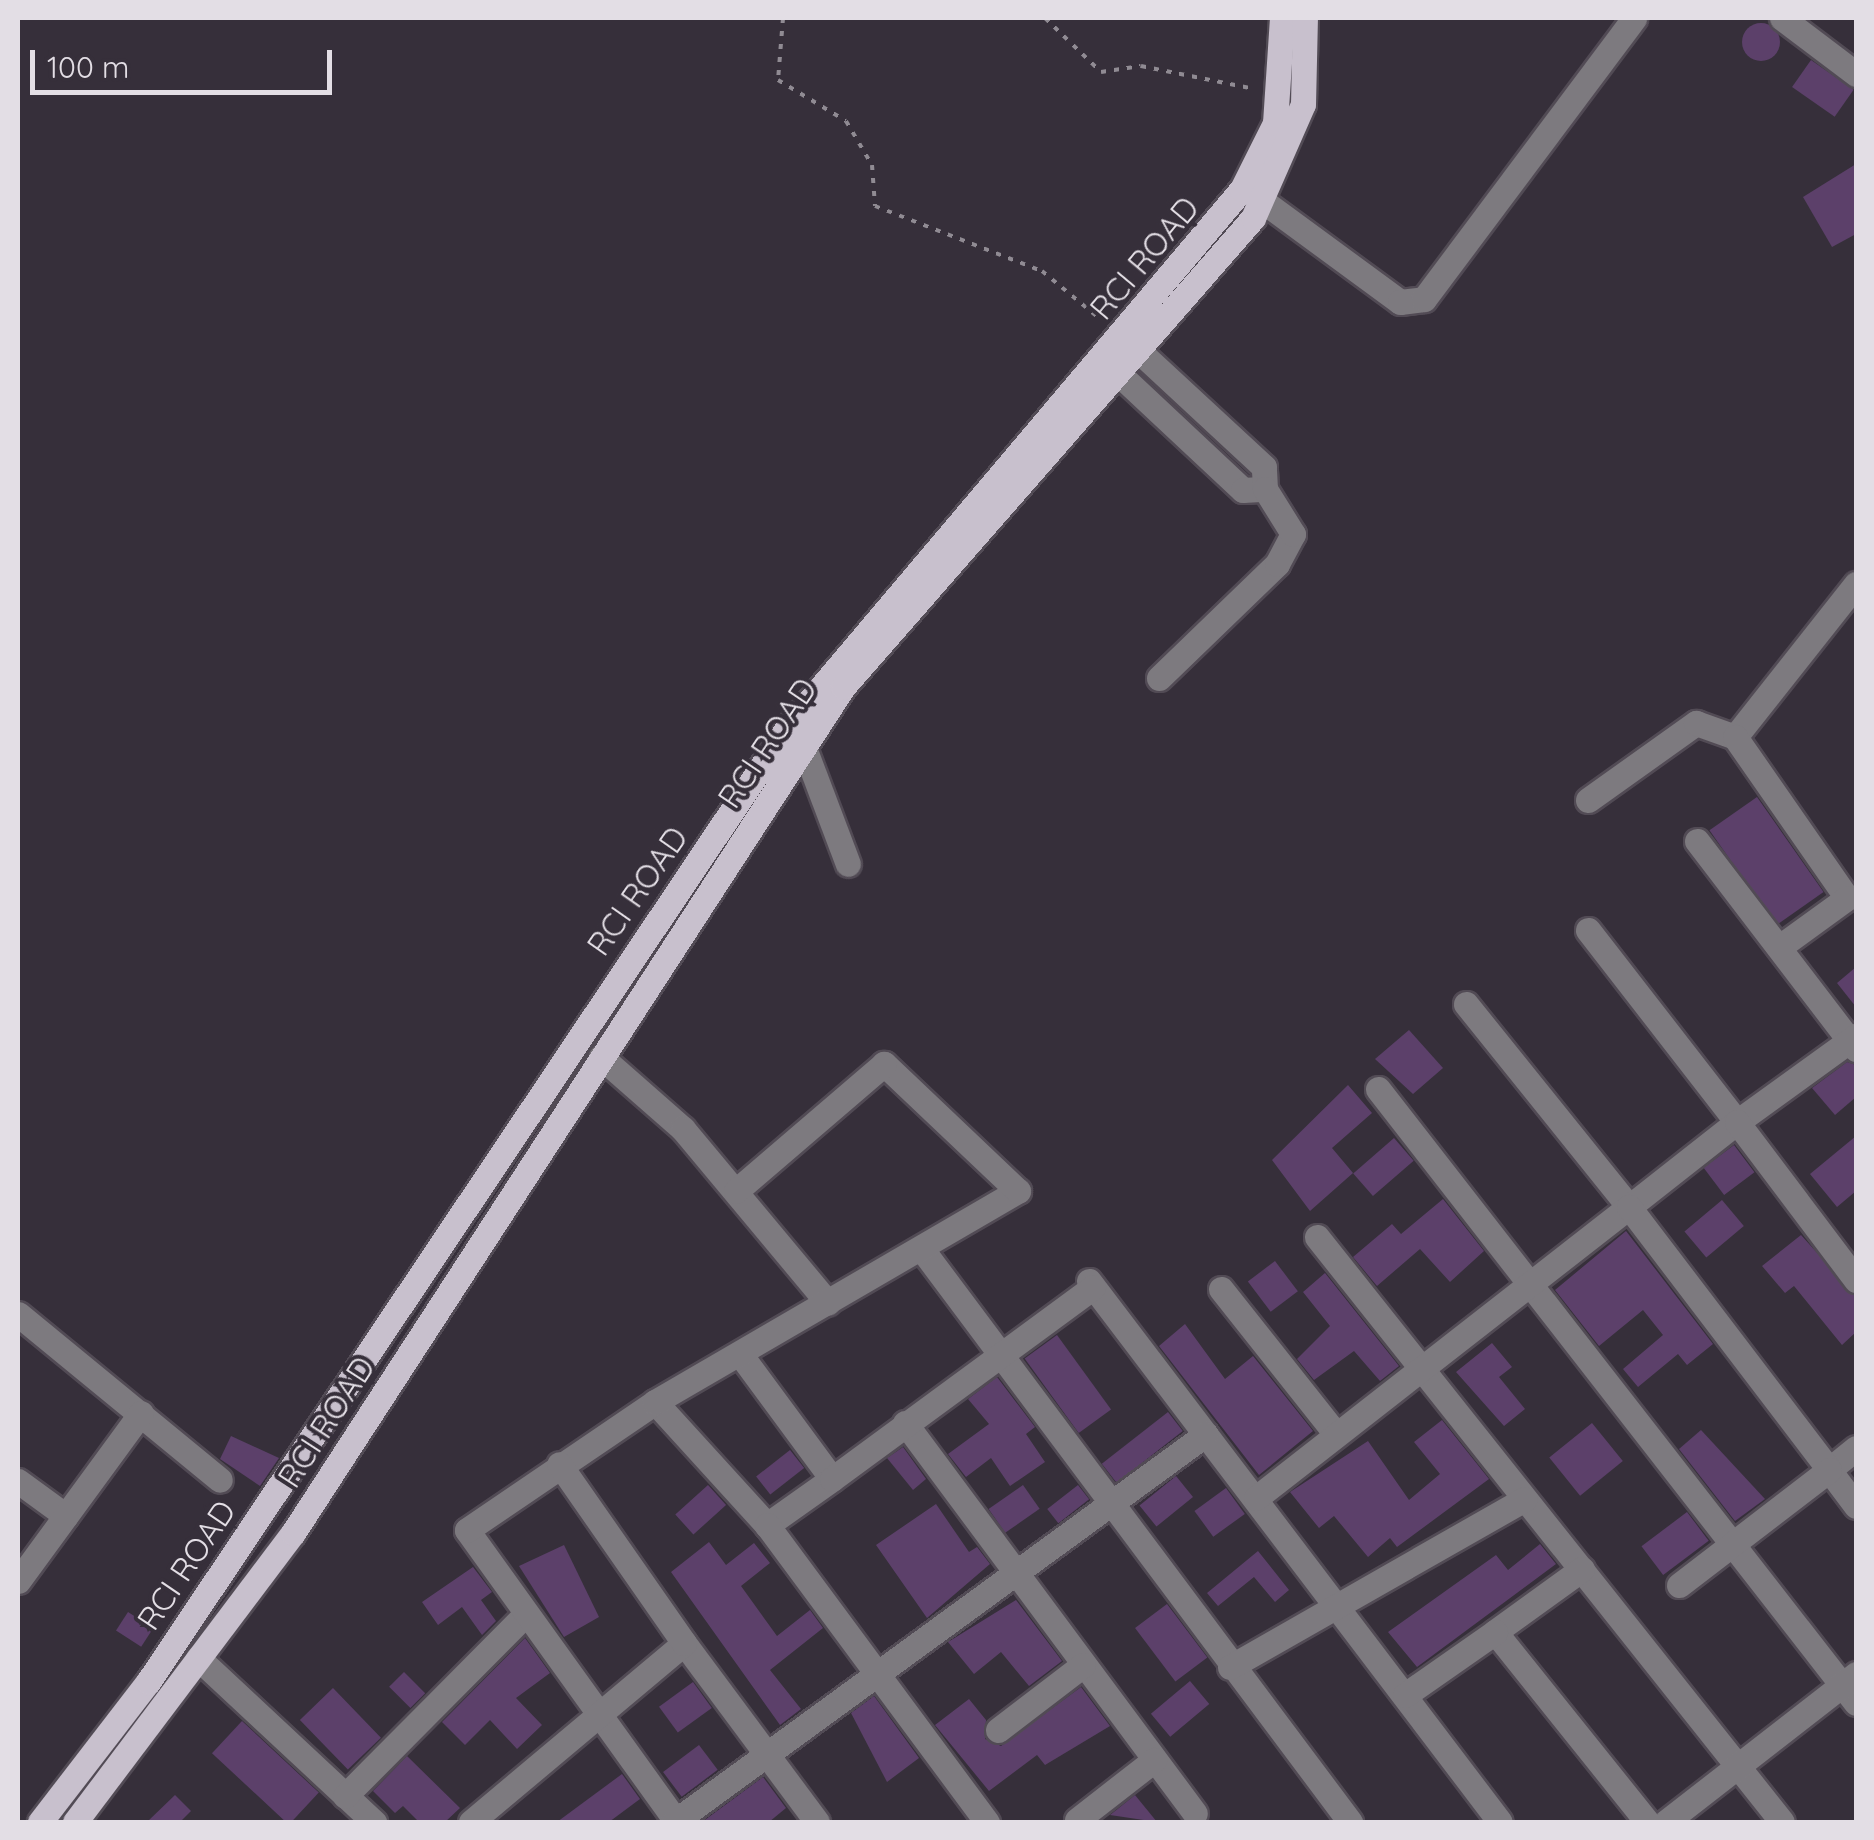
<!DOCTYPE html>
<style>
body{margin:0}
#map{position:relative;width:1874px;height:1840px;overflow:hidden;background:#362f3a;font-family:Quicksand,sans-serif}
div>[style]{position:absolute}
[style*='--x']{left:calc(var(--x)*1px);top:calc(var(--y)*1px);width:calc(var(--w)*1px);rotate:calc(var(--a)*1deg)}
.building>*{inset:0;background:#5c406a;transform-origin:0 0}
.round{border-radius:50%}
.path>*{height:4px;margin-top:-2px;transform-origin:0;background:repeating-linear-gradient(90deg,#908b93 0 5px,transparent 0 13px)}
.roads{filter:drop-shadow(2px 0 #524b55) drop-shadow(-2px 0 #524b55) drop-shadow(0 2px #524b55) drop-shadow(0 -2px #524b55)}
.minor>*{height:25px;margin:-12.5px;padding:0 12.5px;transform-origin:12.5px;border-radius:12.5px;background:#7d7a7f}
.major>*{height:25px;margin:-12.5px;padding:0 12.5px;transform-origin:12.5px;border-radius:12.5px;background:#c8c0cd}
span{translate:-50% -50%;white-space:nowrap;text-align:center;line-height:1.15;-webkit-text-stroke:8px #362f3a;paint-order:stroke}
.street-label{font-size:32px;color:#e3dee5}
.frame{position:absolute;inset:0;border:20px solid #e3dee5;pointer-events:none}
.scale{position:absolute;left:30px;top:50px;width:302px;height:45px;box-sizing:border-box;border:5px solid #e3dee5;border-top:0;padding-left:12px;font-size:30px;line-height:35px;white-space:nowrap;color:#e3dee5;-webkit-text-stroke:8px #362f3a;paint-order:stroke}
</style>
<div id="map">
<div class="building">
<div class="round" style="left:1742px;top:23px;width:38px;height:38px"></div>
<div style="left:1811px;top:60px;width:52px;height:33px;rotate:35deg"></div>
<div style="clip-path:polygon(1856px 164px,1856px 234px,1832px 247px,1803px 197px)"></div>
<div style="left:1757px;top:797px;width:116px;height:58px;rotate:55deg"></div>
<div style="clip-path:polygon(1856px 967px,1856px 1007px,1837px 983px)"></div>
<div style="clip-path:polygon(1409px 1030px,1443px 1068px,1413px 1094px,1375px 1059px)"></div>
<div style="clip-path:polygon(1847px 1062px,1856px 1065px,1856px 1097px,1835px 1115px,1812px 1088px)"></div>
<div style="clip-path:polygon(1348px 1085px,1372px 1113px,1332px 1148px,1353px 1173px,1310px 1211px,1272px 1160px)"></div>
<div style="clip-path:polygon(1856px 1136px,1856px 1191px,1837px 1207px,1810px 1174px)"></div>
<div style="left:1394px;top:1138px;width:30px;height:54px;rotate:49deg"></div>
<div style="left:1734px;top:1145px;width:34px;height:38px;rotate:53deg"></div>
<div style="clip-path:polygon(1443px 1199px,1484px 1251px,1450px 1282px,1420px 1249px,1377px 1286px,1353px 1257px,1392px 1224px,1401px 1234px)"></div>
<div style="left:1722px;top:1200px;width:34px;height:49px;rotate:50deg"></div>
<div style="clip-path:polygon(1626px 1231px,1713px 1344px,1687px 1365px,1678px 1354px,1638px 1387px,1623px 1369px,1663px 1335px,1643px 1310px,1599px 1346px,1555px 1290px)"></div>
<div style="clip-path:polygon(1801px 1235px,1856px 1296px,1856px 1332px,1842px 1345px,1794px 1286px,1785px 1293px,1762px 1266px)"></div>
<div style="left:1275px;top:1261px;width:38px;height:34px;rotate:53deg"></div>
<div style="clip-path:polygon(1325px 1273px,1399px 1366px,1380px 1381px,1354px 1351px,1314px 1380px,1297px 1359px,1330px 1326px,1303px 1292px)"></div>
<div style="clip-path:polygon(1185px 1324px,1225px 1379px,1253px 1356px,1313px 1431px,1259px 1475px,1159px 1346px)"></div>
<div style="left:1057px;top:1335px;width:92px;height:40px;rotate:54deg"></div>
<div style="clip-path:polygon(1492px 1343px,1512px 1367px,1499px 1377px,1525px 1409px,1504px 1426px,1456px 1372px)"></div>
<div style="clip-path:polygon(997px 1377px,1035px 1427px,1026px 1434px,1045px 1462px,1010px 1486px,991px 1458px,966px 1477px,948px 1454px,989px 1424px,968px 1399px)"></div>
<div style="left:1168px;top:1412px;width:24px;height:84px;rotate:52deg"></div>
<div style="clip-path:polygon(1442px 1420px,1489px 1479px,1397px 1547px,1390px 1538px,1368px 1557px,1334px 1516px,1319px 1528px,1290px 1492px,1368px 1441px,1409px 1500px,1440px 1474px,1414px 1442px)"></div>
<div style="left:1592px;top:1423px;width:49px;height:55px;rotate:51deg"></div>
<div style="clip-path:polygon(1701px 1430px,1765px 1499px,1735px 1521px,1679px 1449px)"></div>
<div style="clip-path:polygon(231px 1436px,279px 1458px,260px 1486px,220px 1459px)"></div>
<div style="clip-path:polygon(903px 1447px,926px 1479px,913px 1490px,887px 1458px)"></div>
<div style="left:790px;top:1450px;width:23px;height:43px;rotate:52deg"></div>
<div style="left:1176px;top:1476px;width:27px;height:47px;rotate:51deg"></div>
<div style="left:708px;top:1485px;width:27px;height:44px;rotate:48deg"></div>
<div style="left:1023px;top:1485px;width:29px;height:42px;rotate:55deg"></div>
<div style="left:1078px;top:1485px;width:18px;height:39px;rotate:52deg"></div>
<div style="left:1226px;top:1488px;width:32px;height:39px;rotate:54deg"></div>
<div style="clip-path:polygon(936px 1504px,969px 1552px,977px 1547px,990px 1564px,927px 1618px,876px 1545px)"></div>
<div style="left:1687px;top:1512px;width:36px;height:57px;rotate:53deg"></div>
<div style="clip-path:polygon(709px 1542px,726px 1565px,754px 1543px,770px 1563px,741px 1586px,777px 1636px,810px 1610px,823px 1628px,770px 1670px,801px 1709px,780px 1725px,671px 1572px)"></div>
<div style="clip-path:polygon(1540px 1544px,1556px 1564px,1417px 1667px,1388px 1632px,1496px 1555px,1508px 1570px)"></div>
<div style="clip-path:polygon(564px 1545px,599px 1617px,564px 1637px,519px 1566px)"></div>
<div style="clip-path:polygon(1258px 1551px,1289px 1590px,1275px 1602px,1254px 1577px,1218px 1606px,1207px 1593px)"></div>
<div style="clip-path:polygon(473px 1567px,492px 1592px,481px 1600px,496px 1621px,482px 1635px,462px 1607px,438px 1625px,422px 1602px)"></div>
<div style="clip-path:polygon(1016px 1600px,1062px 1661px,1029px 1686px,1001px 1652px,974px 1674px,948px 1642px)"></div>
<div style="left:1167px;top:1604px;width:67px;height:40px;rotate:53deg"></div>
<div style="left:128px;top:1612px;width:30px;height:22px;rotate:33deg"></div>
<div style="clip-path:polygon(525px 1638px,550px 1673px,516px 1698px,542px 1725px,517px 1749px,490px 1720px,465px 1745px,442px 1722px)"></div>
<div style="left:404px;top:1672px;width:30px;height:21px;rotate:45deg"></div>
<div style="left:1190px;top:1681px;width:30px;height:51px;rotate:50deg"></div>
<div style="left:693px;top:1682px;width:32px;height:42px;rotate:54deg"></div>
<div style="clip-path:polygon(1081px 1687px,1110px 1726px,1045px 1765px,1037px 1755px,989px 1791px,935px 1725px,969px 1699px,986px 1720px,985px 1739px,1001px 1746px)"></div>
<div style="left:333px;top:1688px;width:69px;height:46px;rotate:46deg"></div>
<div style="clip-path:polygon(874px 1696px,919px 1758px,887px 1782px,851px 1713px)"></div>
<div style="left:242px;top:1721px;width:105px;height:44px;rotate:43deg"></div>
<div style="left:699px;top:1745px;width:31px;height:45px;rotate:53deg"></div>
<div style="clip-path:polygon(407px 1756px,460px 1808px,445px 1822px,419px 1822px,403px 1806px,395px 1813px,373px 1791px)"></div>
<div style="clip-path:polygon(622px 1774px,640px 1799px,609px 1822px,557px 1822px)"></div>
<div style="clip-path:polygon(763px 1777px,786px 1808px,769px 1822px,702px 1822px)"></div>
<div style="clip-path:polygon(175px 1795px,191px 1811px,180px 1822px,147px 1822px)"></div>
<div style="clip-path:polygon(1135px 1795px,1157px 1822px,1110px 1815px)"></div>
</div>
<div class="path">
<div style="--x:783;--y:18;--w:62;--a:94.6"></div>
<div style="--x:778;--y:80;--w:79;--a:31.1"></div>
<div style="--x:846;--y:121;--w:51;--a:59.4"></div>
<div style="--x:872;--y:165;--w:41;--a:85.8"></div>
<div style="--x:875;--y:206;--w:179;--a:21.3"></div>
<div style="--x:1042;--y:271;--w:75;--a:39.6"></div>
<div style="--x:1045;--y:18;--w:78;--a:44"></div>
<div style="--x:1101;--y:72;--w:40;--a:-8.5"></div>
<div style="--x:1141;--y:66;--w:116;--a:11.4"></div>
</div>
<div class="roads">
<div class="minor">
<div style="--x:1782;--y:18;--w:93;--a:37.1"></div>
<div style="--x:1264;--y:202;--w:169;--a:36.3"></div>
<div style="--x:1400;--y:302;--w:24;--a:-7"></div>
<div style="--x:1424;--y:299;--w:351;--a:-53.2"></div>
<div style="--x:1120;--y:375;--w:168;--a:43.1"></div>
<div style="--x:1243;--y:490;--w:22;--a:-3"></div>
<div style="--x:1265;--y:489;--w:22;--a:-93"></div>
<div style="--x:1264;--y:467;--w:169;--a:-137.2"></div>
<div style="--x:1159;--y:678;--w:164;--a:-44"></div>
<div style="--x:1277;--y:564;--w:34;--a:-62"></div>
<div style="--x:1293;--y:534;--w:53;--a:-121.9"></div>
<div style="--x:1735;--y:737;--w:195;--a:-51.7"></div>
<div style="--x:803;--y:745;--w:127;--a:69.3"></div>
<div style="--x:1588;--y:800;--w:133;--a:-35.5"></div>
<div style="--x:1696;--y:723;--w:41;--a:19.7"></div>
<div style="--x:1735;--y:737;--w:196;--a:55.2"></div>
<div style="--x:1847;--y:898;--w:82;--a:144"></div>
<div style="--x:1697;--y:841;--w:262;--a:52.6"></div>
<div style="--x:1588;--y:930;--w:243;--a:52.2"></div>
<div style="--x:1737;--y:1122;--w:147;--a:-35.9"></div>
<div style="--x:1466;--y:1004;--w:260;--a:51.2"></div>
<div style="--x:1629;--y:1207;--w:137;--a:-38.2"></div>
<div style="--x:1737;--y:1122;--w:198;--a:53"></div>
<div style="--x:601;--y:1057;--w:109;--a:41.3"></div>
<div style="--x:683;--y:1129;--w:226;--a:50.2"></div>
<div style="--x:1378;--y:1089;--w:778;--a:52.1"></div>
<div style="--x:1317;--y:1237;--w:747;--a:51.52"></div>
<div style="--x:921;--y:1248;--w:717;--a:53.23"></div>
<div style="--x:1089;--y:1281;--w:679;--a:52.78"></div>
<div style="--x:1221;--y:1289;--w:185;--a:51.6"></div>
<div style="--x:18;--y:1314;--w:261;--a:39.4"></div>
<div style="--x:740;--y:1354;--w:155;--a:53.6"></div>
<div style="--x:832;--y:1479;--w:80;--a:144.7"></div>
<div style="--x:655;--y:1402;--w:166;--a:47.7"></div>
<div style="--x:767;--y:1525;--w:370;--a:53.5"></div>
<div style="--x:905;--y:1423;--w:486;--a:53.4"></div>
<div style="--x:1856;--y:1448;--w:35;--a:141"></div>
<div style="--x:1829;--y:1470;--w:45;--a:53.1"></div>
<div style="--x:832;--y:1479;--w:324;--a:-36.3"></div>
<div style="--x:18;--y:1481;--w:59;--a:36.1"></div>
<div style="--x:1256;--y:1498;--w:473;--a:-38"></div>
<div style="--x:1629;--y:1207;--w:330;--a:52.7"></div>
<div style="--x:1829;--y:1470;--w:189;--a:142.5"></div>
<div style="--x:1582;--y:1569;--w:107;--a:144.1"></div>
<div style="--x:1495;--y:1632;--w:243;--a:51.3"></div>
<div style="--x:18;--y:1581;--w:208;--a:-53.8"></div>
<div style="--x:684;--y:1643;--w:223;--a:53.4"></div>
<div style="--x:198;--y:1658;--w:241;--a:43"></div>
<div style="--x:1230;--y:1667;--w:339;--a:-29.7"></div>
<div style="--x:1405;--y:1695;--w:110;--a:-35"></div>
<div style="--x:998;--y:1730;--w:107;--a:-37.4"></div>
<div style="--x:345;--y:1796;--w:254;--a:-45.2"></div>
<div style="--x:1077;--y:1820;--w:98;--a:-37.9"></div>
<div style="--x:676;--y:1821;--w:358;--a:-125.7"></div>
<div style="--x:467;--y:1530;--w:227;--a:-34.2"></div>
<div style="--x:655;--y:1402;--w:420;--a:-30.2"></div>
<div style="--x:1018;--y:1191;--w:185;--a:-136.5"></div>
<div style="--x:884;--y:1064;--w:195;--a:139.4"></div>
<div style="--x:471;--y:1822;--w:278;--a:-40"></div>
<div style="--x:684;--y:1643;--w:218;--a:-124.9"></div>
<div style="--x:674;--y:1822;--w:658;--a:-36.1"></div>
<div style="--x:1666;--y:1822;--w:241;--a:-37.9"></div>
</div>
<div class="major">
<div style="--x:40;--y:1822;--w:177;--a:-52.4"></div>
<div style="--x:148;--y:1682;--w:1153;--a:-56.17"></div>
<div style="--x:790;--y:724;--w:700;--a:-49.81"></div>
<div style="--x:1242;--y:189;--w:74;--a:-63.4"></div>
<div style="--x:1275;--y:123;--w:105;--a:-86.2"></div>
<div style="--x:75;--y:1822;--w:362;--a:-53"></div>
<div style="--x:293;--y:1533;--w:1009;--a:-56.97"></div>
<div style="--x:843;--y:687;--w:623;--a:-48.84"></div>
<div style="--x:1253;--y:218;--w:124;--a:-66.3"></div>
<div style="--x:1303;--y:104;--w:86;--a:-88.7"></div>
</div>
</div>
<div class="street-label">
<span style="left:1144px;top:258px;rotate:-50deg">RCI ROAD</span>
<span style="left:767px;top:743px;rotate:-56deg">RCI ROAD</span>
<span style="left:637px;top:891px;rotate:-55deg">RCI ROAD</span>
<span style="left:326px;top:1422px;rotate:-57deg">RCI ROAD</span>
<span style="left:186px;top:1565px;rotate:-56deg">RCI ROAD</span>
</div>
<div class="frame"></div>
<div class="scale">100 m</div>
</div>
